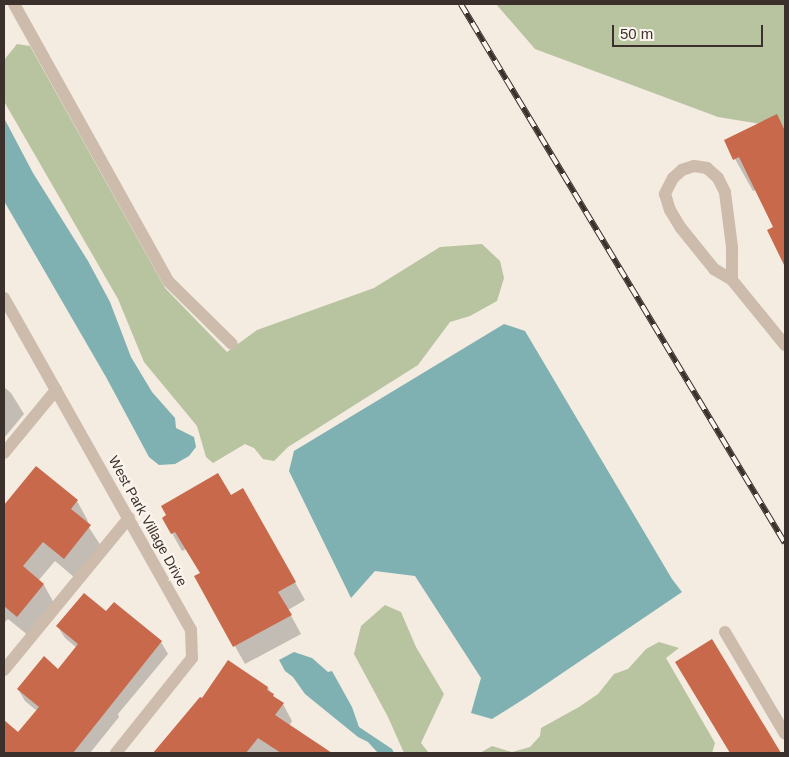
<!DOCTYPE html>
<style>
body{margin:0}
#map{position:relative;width:789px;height:757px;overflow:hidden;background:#f4ebe1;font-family:Helvetica,sans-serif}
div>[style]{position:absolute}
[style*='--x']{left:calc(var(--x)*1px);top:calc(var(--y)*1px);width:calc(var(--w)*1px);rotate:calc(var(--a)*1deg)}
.green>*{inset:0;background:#b8c4a0}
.water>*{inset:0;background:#7fb0b2}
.shadow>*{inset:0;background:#0003}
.building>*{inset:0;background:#c8694b}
.minor>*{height:12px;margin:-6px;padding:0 6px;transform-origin:6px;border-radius:6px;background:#cdbbac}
.rail>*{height:5.5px;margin-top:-2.75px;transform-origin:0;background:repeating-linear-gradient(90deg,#fbf5ee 0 11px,#3b302b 0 22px);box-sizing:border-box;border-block:1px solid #3b302b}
span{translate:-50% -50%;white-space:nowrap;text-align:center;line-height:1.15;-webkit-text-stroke:4.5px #fbf5ee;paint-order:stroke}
.street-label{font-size:14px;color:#3b302b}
.frame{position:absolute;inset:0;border:5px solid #3b302b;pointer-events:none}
.scale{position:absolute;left:612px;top:25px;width:151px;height:22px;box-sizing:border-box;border:2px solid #3b302b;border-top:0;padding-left:6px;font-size:15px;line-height:18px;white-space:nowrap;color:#3b302b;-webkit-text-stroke:4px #fbf5ee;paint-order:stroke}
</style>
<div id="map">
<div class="green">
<div style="clip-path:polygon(496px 4px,785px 4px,785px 128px,718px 117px,535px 49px)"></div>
<div style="clip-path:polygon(17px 44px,30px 46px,165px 288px,227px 352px,257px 330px,374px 288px,440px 247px,482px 244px,500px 261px,504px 278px,497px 301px,470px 316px,450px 322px,418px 365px,288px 447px,274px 461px,263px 459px,254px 448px,245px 444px,213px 463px,206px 457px,197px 426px,144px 362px,118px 299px,5px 103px,4px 60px)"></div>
<div style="clip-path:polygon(385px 605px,401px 612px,416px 647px,444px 694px,421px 743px,429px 753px,404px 753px,388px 717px,354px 654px,361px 626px)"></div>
<div style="clip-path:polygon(659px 642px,679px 648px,666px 658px,715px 743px,712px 753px,480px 753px,492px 746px,512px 752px,530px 747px,540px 736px,541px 728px,579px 707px,598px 694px,614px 674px,628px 669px,646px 649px)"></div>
</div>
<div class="water">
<div style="clip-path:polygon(4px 118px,33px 173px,88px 261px,110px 302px,131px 357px,152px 392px,175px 418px,176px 428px,194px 437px,196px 447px,189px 456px,175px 464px,159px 465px,149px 457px,106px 377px,4px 201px)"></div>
<div style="clip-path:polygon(504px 324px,525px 331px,672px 579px,682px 592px,527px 697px,492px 719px,471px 713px,481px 678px,415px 576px,375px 571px,351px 598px,289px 471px,294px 451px)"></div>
<div style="clip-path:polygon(294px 652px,312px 658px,328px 672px,332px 671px,352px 707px,359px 727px,392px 749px,394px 753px,378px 753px,368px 742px,358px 737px,305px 694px,293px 677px,285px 671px,279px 660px)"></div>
</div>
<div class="shadow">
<div style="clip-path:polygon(777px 116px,785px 131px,785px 262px,778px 249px,775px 227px,756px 190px,753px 191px,725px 141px)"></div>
<div style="clip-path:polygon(4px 387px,11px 393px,24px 414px,4px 438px)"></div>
<div style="clip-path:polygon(36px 468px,77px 501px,88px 521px,86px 523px,101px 546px,75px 578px,55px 561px,38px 581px,44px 585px,55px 605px,29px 636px,8px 619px,4px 623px,4px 507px)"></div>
<div style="clip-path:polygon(243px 490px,305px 600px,288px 610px,301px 634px,245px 664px,196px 577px,201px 574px,186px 549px,182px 551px,164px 519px,230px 497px)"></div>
<div style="clip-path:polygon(106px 613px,161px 642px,168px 654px,118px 714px,119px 717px,90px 753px,4px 753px,4px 722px,18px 734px,37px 711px,25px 701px,18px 689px,59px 670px,77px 648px,65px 638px,58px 627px)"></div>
<div style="clip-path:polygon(268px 688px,275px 699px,283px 704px,292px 721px,289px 726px,317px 745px,322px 753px,155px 753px,200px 699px)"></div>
</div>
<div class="building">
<div style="clip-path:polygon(777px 114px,785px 131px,785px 267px,767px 230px,773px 227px,739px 157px,733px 160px,724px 140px)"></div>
<div style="clip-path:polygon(36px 466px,78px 500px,71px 509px,91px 525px,64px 559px,43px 542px,23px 566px,44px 584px,17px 617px,4px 606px,4px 505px)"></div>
<div style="clip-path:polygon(218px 473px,231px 495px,243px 488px,296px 582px,278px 592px,292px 615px,233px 647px,194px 576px,200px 573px,175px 532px,171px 534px,162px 518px,166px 515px,161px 506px)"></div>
<div style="clip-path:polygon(84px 593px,106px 611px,114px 602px,162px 641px,73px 753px,4px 753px,4px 720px,18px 732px,39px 707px,17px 689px,44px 656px,58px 669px,78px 644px,56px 626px)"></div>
<div style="clip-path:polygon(712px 639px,781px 753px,730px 753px,675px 662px)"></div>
<div style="clip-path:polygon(228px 660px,268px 687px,267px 690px,274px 694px,273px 696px,284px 703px,275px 715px,332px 753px,281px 753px,258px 738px,246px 753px,153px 753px,200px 697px,202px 698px)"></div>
</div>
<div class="minor">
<div style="--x:14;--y:4;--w:318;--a:60.9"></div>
<div style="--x:169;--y:282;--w:88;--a:44.5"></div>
<div style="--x:732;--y:280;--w:33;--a:-90"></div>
<div style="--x:732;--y:247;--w:55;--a:-97.3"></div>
<div style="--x:725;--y:192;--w:16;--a:-117"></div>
<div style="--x:718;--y:178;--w:15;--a:-138"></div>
<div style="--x:707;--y:168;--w:13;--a:-171"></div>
<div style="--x:694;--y:166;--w:13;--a:162"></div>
<div style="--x:682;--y:170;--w:12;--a:138"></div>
<div style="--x:673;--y:178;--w:18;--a:117"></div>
<div style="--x:665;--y:194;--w:17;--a:73"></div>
<div style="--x:670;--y:210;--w:21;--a:59"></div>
<div style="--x:681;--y:228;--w:53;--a:51.2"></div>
<div style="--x:714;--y:269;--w:21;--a:31"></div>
<div style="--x:732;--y:280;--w:84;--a:50.8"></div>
<div style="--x:4;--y:298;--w:381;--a:60.6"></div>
<div style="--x:191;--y:630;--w:28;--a:88"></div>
<div style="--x:192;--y:658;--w:122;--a:128.7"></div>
<div style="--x:4;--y:453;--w:82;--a:-50.5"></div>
<div style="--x:725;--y:632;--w:118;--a:59.5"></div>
<div style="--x:4;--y:670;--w:197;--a:-50.6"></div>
</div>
<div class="rail">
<div style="--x:461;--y:4;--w:629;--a:58.99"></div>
</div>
<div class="street-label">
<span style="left:148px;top:521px;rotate:61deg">West Park Village Drive</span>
</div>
<div class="frame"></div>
<div class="scale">50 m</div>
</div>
